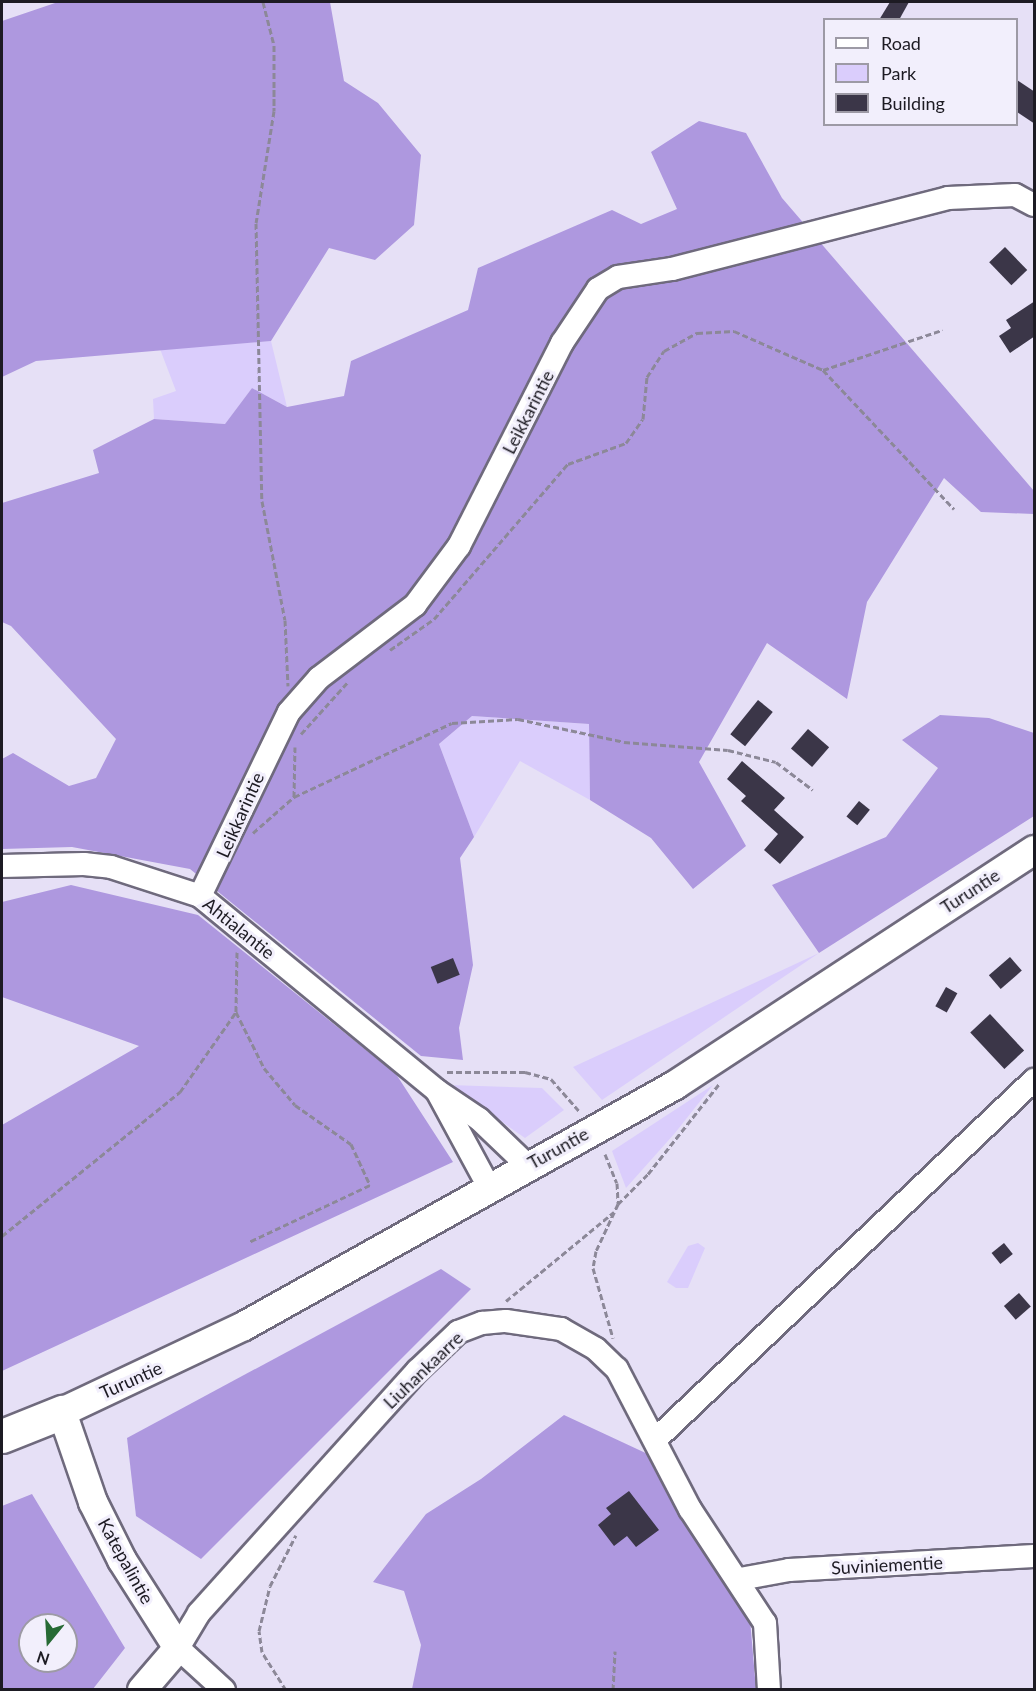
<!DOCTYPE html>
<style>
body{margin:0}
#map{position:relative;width:1036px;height:1691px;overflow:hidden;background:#e6e0f6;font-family:Lato,sans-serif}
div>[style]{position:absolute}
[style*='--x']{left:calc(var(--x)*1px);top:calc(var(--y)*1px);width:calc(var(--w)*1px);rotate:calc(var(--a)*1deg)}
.green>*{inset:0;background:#dacdfc}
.forest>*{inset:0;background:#ae98df}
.building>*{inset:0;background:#3b3648;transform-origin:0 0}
.path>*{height:3px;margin-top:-1.5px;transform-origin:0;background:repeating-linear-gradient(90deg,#8c8898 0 6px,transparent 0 9px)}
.roads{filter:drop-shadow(2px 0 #6f6a7d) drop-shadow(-2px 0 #6f6a7d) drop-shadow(0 2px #6f6a7d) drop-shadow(0 -2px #6f6a7d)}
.minor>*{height:22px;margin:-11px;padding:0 11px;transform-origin:11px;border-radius:11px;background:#fff}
.major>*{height:28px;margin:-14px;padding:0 14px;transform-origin:14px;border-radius:14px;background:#fff}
.highway>*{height:33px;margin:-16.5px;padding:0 16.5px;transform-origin:16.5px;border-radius:16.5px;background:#fff}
span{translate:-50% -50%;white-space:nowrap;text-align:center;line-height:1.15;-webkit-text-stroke:6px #f2effc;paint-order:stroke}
.street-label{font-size:18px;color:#1d1b23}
.frame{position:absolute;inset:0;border:3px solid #1d1b23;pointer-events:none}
.legend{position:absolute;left:823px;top:18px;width:195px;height:108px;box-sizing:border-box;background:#f2effc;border:2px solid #9d9aa5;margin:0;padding:8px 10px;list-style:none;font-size:18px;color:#1d1b23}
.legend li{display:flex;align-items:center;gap:12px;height:30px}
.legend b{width:30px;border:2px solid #9d9aa5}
.north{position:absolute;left:18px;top:1613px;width:60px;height:60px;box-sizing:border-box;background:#f2effc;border:2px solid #9d9aa5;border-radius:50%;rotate:198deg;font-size:16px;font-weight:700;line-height:24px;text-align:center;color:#1d1b23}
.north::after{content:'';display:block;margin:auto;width:21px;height:27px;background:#276a35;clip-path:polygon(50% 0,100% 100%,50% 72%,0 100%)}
</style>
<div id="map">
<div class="green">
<div style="clip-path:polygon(271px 341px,287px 407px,252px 388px,225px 424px,154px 419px,153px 399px,176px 391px,160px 349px)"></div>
<div style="clip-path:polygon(472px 716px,589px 724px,590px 800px,520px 761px,474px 837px,439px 744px)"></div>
<div style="clip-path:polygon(819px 953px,602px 1100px,573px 1067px)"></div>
<div style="clip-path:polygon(449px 1085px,542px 1088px,564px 1110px,525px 1138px)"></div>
<div style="clip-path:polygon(713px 1085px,675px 1133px,626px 1188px,612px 1151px)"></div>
<div style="clip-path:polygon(698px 1243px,705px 1248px,688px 1288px,676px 1288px,667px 1282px,688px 1246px)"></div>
</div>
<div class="forest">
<div style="clip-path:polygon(58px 2px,330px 2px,344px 81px,378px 103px,421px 155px,414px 225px,375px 260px,329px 248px,271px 341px,36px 361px,2px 377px,2px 21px)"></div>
<div style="clip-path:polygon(699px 121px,746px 133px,782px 198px,1034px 491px,1034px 514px,981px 512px,944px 478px,867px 602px,847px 699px,767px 643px,699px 762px,746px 846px,693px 889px,651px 838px,590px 800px,589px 724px,472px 716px,439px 744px,474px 837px,460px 858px,473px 965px,459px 1028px,463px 1060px,421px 1056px,190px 869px,72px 847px,2px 849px,2px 759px,13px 753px,69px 786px,96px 778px,116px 739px,11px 626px,2px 622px,2px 503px,99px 473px,93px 450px,154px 419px,225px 424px,252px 388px,287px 407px,344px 396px,351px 361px,468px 310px,478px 268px,612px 210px,641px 224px,677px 209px,651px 152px)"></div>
<div style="clip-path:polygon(940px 715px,989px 718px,1034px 733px,1034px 816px,819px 953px,772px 885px,886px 837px,938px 768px,902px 740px)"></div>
<div style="clip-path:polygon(71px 885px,198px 915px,396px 1074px,453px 1162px,2px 1371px,2px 1125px,139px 1046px,2px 997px,2px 902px)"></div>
<div style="clip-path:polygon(441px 1269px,471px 1289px,201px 1559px,136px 1516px,127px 1438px)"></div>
<div style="clip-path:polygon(564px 1415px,652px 1456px,749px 1608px,756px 1689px,412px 1689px,421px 1645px,404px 1591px,373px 1582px,426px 1514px,481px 1479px)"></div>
<div style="clip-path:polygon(evenodd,32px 1494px,125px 1648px,93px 1689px,2px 1689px,2px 1506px,32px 1494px,30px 1625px,66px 1625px,66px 1661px,30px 1661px,30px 1625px)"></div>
</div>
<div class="building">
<div style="clip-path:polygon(890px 2px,909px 2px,899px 20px,879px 20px)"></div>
<div style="clip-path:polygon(1017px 80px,1035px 92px,1035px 124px,1017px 112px)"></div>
<div style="left:1005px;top:247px;width:32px;height:22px;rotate:46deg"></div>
<div style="clip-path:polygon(1035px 301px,1035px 336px,1010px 353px,999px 336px,1011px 328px,1006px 320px)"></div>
<div style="left:758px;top:700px;width:19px;height:44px;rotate:39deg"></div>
<div style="left:808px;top:729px;width:28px;height:26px;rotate:41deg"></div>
<div style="clip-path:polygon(742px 761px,785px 798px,774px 810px,804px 837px,780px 864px,764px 850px,778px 834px,741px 801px,746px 796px,727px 779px)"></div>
<div style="left:859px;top:801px;width:14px;height:20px;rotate:39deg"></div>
<div style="left:1010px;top:957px;width:18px;height:28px;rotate:49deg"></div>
<div style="left:453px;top:958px;width:18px;height:24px;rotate:68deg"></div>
<div style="left:946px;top:987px;width:13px;height:22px;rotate:29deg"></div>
<div style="left:990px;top:1014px;width:50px;height:27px;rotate:47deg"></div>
<div style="left:1004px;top:1243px;width:14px;height:16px;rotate:51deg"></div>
<div style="left:1019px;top:1293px;width:18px;height:20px;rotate:49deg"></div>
<div style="clip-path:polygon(629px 1491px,659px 1530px,636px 1547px,627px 1536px,614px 1546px,598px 1525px,611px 1514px,606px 1508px)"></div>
</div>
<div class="path">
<div style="--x:263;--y:2;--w:44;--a:75.7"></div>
<div style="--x:274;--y:45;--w:66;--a:90"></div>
<div style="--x:274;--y:111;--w:113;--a:99.1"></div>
<div style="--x:256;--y:223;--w:278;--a:88.8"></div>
<div style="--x:262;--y:501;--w:121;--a:79.1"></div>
<div style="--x:285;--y:620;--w:66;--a:87.4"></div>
<div style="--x:823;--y:370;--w:191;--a:46.7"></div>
<div style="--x:390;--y:650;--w:54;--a:-35.2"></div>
<div style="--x:434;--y:619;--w:205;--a:-49.2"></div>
<div style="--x:568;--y:464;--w:62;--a:-19.9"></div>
<div style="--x:626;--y:443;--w:29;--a:-55"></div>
<div style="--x:643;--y:419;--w:42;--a:-84.6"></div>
<div style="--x:647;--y:377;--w:31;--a:-57"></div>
<div style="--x:664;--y:351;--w:38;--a:-29"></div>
<div style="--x:697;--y:333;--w:37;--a:-3"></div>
<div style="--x:734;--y:331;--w:97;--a:23.7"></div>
<div style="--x:823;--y:370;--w:126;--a:-18.6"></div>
<div style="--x:301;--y:734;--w:69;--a:-48"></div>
<div style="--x:294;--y:797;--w:174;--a:-25.1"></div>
<div style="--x:452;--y:723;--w:66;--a:-3.5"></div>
<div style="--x:518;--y:719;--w:108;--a:12.2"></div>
<div style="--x:624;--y:742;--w:104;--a:4.4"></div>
<div style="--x:728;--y:750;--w:49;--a:14"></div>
<div style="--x:776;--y:762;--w:46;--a:37.1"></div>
<div style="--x:253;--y:833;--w:55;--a:-41.3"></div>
<div style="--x:294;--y:797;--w:50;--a:-88.9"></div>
<div style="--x:237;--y:952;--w:60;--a:91"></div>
<div style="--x:236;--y:1012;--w:63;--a:63.4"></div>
<div style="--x:264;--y:1068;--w:48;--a:50"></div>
<div style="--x:295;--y:1105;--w:68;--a:34.9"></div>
<div style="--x:351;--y:1144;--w:45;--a:65.1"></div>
<div style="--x:370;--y:1185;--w:134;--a:154.8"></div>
<div style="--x:447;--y:1072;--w:78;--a:0"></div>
<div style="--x:525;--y:1072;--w:27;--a:15"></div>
<div style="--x:551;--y:1079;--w:43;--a:48.8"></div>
<div style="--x:605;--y:1154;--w:31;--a:68"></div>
<div style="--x:617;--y:1183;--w:21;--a:87"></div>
<div style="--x:618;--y:1204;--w:52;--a:115.1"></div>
<div style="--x:596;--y:1251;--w:17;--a:100"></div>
<div style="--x:593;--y:1268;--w:73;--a:74.1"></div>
<div style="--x:618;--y:1204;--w:42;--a:-45"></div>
<div style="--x:648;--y:1174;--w:115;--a:-51.7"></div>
<div style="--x:2;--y:1236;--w:229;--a:-39"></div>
<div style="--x:180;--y:1092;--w:98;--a:-55"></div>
<div style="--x:506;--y:1301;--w:140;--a:-39.5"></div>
<div style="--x:286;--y:1690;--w:45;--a:-122.3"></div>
<div style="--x:262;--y:1652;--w:21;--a:-98"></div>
<div style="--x:259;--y:1631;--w:46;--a:-76.3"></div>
<div style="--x:270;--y:1586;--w:57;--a:-63"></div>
<div style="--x:613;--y:1690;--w:39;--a:-87"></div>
</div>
<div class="roads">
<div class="minor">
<div style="--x:2;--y:866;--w:82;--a:-1.4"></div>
<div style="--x:84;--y:864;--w:27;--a:6"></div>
<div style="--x:111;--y:867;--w:94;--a:18"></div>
<div style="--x:200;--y:896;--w:306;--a:39.4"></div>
<div style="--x:436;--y:1090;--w:52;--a:34"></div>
<div style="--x:479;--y:1119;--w:66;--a:43.8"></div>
<div style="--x:200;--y:896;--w:204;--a:-64.2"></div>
<div style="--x:289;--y:712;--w:45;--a:-48.6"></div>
<div style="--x:319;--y:678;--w:121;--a:-37.2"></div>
<div style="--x:415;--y:605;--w:74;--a:-53.3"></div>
<div style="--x:459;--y:546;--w:228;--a:-63.1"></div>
<div style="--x:562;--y:343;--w:65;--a:-56.3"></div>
<div style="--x:598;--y:289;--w:23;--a:-31"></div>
<div style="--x:618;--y:277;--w:55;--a:-8.4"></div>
<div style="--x:672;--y:269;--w:285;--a:-14.4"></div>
<div style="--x:948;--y:198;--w:67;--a:-2.6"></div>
<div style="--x:1015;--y:195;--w:21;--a:28"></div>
<div style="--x:437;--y:1091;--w:109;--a:61.6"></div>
<div style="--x:655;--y:1440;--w:523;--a:-43.53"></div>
<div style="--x:740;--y:1579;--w:50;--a:-10.4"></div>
<div style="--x:789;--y:1570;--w:245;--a:-3.3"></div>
<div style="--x:224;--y:1690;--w:62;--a:-137.6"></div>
<div style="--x:178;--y:1648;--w:41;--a:-59"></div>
<div style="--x:199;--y:1613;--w:326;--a:-48"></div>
<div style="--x:417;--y:1371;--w:57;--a:-43.6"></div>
<div style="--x:458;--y:1332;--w:26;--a:-21"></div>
<div style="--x:482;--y:1323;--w:24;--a:-5"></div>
<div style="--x:506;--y:1321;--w:56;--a:8.3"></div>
<div style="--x:561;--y:1329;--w:40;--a:29.7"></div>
<div style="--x:596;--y:1349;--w:29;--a:44"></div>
<div style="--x:617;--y:1369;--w:158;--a:62.5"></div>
<div style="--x:690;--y:1509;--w:136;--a:56.7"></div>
<div style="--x:765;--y:1623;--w:67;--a:86.6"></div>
</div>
<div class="major">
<div style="--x:142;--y:1690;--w:55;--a:-49.4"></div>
<div style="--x:178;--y:1648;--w:104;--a:-122.5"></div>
<div style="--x:122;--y:1560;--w:65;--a:-116.6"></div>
<div style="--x:93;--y:1502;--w:95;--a:-109"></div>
<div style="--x:62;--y:1412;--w:201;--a:-25.3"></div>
<div style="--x:244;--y:1326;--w:494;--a:-29.2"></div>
<div style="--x:675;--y:1085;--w:429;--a:-33.2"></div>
</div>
<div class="highway">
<div style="--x:2;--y:1436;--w:65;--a:-21.8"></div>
</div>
</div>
<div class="street-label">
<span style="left:528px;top:412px;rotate:-63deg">Leikkarintie</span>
<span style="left:240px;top:815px;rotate:-66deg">Leikkarintie</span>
<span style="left:970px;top:891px;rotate:-33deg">Turuntie</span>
<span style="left:239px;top:928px;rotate:39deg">Ahtialantie</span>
<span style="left:558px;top:1148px;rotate:-29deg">Turuntie</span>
<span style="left:423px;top:1370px;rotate:-44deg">Liuhankaarre</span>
<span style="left:131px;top:1380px;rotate:-24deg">Turuntie</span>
<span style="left:126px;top:1561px;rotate:61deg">Katepalintie</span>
<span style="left:887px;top:1565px;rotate:-3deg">Suviniementie</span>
</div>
<div class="frame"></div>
<ul class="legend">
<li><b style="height:8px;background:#fff"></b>Road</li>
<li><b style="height:16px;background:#dacdfc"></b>Park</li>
<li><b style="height:16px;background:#3b3648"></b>Building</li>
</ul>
<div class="north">N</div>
</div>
